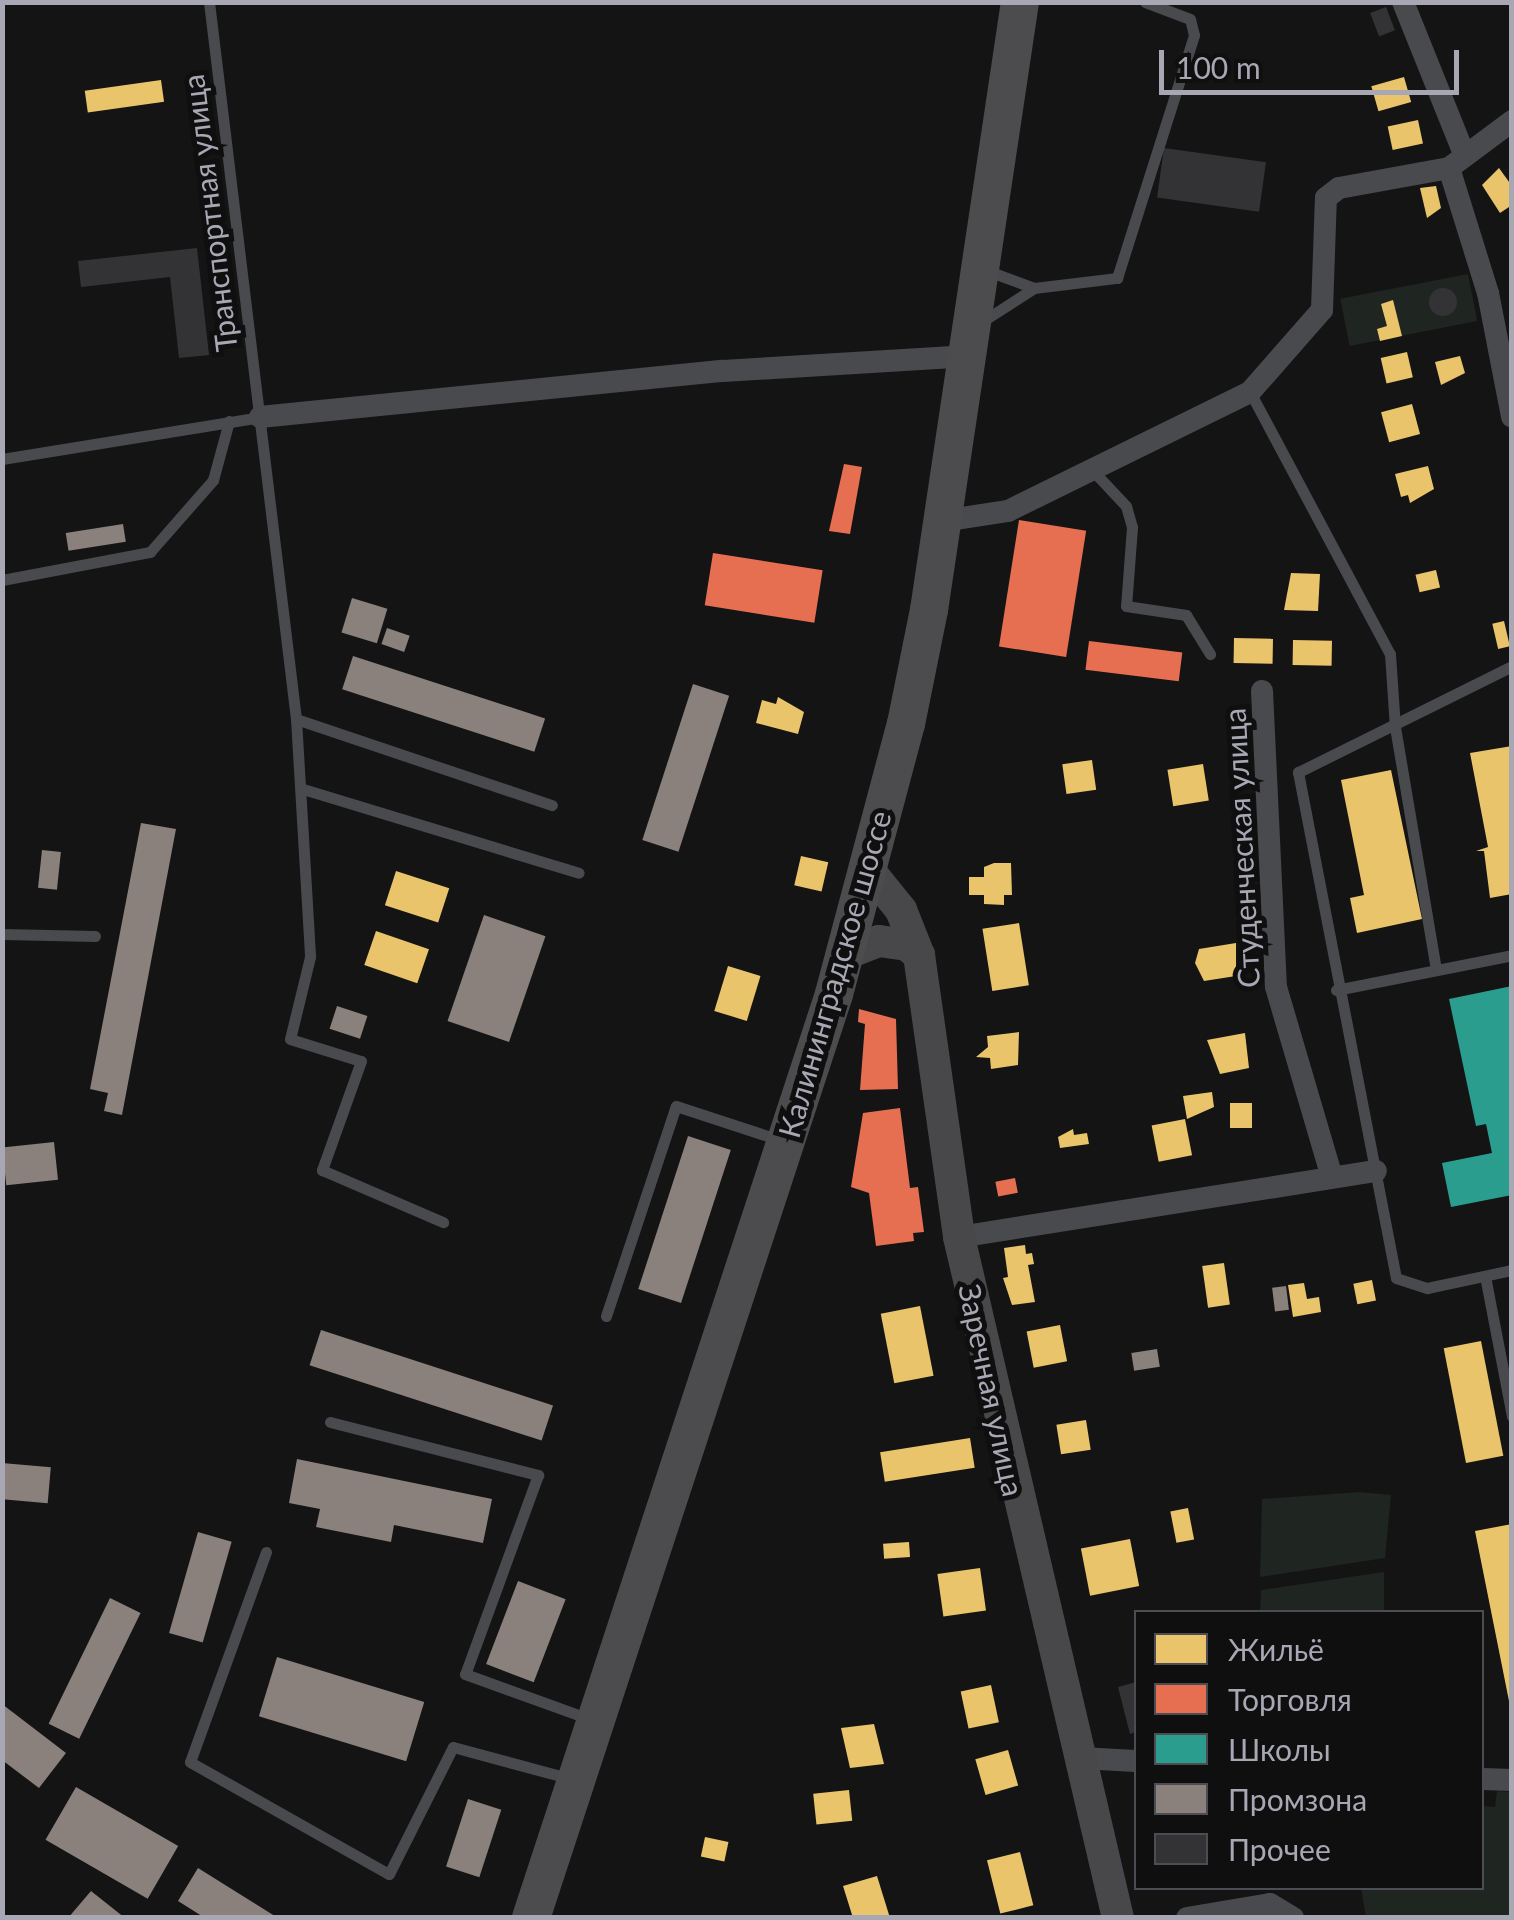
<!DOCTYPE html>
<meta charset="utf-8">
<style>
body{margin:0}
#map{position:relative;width:1514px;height:1920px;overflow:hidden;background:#141415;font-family:Lato,sans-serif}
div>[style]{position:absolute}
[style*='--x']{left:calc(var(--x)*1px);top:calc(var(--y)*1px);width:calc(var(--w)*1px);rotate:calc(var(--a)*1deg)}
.green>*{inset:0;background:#1f2521;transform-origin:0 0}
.homes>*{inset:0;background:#e9c46a;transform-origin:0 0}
.shops>*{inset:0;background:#e76f51;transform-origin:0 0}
.schools>*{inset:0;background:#2a9d8f}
.industry>*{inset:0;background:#8a817c;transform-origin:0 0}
.building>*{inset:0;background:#333336;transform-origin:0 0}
.round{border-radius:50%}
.lane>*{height:11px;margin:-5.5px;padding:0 5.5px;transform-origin:5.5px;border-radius:5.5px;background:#494a4e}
.street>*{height:22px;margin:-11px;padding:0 11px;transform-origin:11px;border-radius:11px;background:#494a4e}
.secondary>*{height:32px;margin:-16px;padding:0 16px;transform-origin:16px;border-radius:16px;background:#48484b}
.primary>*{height:38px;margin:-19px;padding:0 19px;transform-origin:19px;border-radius:19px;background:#4c4c4f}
span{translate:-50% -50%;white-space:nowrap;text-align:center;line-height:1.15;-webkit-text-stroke:10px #0f0f10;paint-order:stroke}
.street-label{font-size:30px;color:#a7a8b4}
.frame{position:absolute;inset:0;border:5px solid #a7a8b4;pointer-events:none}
.legend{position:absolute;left:1134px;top:1610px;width:350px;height:280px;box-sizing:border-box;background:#0f0f10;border:2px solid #4c4c52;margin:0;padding:12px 18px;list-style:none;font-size:30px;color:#a7a8b4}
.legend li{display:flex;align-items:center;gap:20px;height:50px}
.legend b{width:50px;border:2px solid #4c4c52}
.scale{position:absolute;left:1159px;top:50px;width:300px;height:45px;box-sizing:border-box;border:5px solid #a7a8b4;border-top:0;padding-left:12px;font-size:30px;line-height:35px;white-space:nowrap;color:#a7a8b4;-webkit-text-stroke:8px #0f0f10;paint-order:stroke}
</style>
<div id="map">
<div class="green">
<div style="left:1468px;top:274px;width:48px;height:130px;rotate:79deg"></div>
<div style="clip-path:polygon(1360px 1492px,1391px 1495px,1385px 1558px,1260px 1577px,1262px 1499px)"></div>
<div style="clip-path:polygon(1384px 1572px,1384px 1612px,1260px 1612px,1261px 1590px)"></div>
<div style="clip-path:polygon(1497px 1791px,1511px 1792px,1511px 1917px,1366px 1917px,1361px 1888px,1482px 1888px,1482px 1806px,1495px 1807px)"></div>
</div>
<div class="homes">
<div style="left:1404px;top:77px;width:26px;height:34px;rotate:74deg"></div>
<div style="left:161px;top:80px;width:22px;height:77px;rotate:82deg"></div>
<div style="left:1418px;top:120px;width:24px;height:31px;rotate:78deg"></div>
<div style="clip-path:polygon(1499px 168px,1512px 186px,1512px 205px,1500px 213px,1482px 185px)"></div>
<div style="clip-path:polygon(1436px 186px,1441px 208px,1427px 218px,1420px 188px)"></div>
<div style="clip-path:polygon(1393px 300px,1402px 336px,1380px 341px,1377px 329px,1387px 326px,1381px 304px)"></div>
<div style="left:1407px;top:352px;width:26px;height:27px;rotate:77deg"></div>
<div style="clip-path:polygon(1460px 356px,1465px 373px,1441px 385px,1435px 362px)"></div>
<div style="left:1412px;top:404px;width:31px;height:32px;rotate:75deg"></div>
<div style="clip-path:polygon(1428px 466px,1434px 489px,1410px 503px,1408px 495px,1401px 497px,1395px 474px)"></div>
<div style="left:1436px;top:570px;width:18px;height:21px;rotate:77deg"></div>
<div style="clip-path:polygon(1291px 573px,1320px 574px,1318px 611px,1284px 610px)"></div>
<div style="left:1504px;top:621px;width:26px;height:12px;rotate:77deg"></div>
<div style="left:1234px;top:638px;width:39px;height:25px;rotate:1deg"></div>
<div style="left:1293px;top:640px;width:39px;height:25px;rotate:1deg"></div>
<div style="clip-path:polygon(778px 697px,804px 712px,798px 734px,756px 723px,762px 700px,776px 704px)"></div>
<div style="clip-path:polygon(1512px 746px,1512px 894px,1490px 898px,1484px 851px,1476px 851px,1488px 847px,1470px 753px)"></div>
<div style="left:1092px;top:760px;width:30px;height:30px;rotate:82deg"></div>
<div style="left:1203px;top:764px;width:37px;height:36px;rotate:81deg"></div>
<div style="clip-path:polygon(1391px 770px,1422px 919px,1357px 933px,1350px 898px,1364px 895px,1341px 780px)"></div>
<div style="left:801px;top:856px;width:28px;height:30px;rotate:13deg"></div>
<div style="clip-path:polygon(994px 863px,1011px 863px,1012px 895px,1004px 895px,1004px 905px,984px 904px,984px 895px,969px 895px,969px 877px,984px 877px,984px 867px)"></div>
<div style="left:396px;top:871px;width:56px;height:36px;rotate:18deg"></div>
<div style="left:1019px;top:923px;width:63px;height:37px;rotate:81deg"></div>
<div style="left:376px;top:931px;width:56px;height:36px;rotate:19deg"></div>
<div style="clip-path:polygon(1236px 943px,1236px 976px,1204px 981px,1195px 963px,1199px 949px)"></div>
<div style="left:728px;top:966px;width:34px;height:47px;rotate:17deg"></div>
<div style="clip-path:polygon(1019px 1032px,1018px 1065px,991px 1069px,990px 1058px,976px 1057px,988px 1047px,987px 1036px)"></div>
<div style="clip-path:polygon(1245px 1033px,1249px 1068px,1220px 1074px,1207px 1040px)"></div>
<div style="clip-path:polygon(1212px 1092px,1214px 1107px,1187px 1119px,1183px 1096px)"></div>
<div style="left:1252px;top:1103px;width:25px;height:22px;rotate:90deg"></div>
<div style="left:1185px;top:1119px;width:37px;height:34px;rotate:79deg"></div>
<div style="clip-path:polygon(1073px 1129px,1074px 1135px,1087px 1133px,1089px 1144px,1060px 1148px,1058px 1137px)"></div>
<div style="clip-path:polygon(1025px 1245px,1026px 1254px,1032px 1253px,1034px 1264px,1028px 1265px,1035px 1302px,1012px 1305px,1003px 1278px,1008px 1277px,1004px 1248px)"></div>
<div style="left:1224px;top:1263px;width:42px;height:22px;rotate:82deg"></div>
<div style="left:1372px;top:1280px;width:21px;height:19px;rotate:79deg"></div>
<div style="clip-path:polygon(1304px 1283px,1307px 1299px,1319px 1297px,1321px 1312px,1293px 1317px,1288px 1285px)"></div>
<div style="left:920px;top:1306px;width:71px;height:40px;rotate:79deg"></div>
<div style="left:1060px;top:1325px;width:37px;height:34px;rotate:79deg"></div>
<div style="left:1481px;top:1341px;width:117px;height:38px;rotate:79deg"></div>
<div style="left:1086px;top:1420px;width:30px;height:30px;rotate:81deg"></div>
<div style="left:970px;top:1438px;width:30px;height:91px;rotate:81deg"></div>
<div style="left:1188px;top:1508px;width:32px;height:18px;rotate:79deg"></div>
<div style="clip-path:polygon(1512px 1524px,1512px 1706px,1510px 1706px,1475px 1531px)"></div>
<div style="left:1130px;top:1539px;width:48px;height:50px;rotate:79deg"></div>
<div style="left:909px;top:1542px;width:15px;height:26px;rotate:86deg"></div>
<div style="left:980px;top:1568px;width:43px;height:43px;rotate:82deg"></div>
<div style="left:991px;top:1685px;width:38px;height:31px;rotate:78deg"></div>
<div style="clip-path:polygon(874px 1724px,884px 1764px,850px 1768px,841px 1728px)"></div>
<div style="left:1008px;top:1750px;width:37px;height:34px;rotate:74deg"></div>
<div style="left:849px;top:1790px;width:31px;height:36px;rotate:84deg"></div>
<div style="left:705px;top:1837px;width:24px;height:20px;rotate:12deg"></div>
<div style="left:1020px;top:1852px;width:55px;height:34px;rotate:76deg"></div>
<div style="clip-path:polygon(877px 1876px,890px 1918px,853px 1918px,843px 1886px)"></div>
</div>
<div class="shops">
<div style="clip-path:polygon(844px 464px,862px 467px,850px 534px,829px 531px)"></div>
<div style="left:1019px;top:520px;width:68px;height:128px;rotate:9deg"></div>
<div style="left:713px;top:553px;width:111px;height:53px;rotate:9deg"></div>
<div style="left:1089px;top:641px;width:94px;height:29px;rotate:7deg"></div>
<div style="clip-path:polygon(859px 1009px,896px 1019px,898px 1089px,860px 1090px,865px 1024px,858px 1022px)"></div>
<div style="clip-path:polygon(900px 1108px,910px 1188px,918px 1187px,924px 1232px,913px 1233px,914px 1241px,876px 1246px,869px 1193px,851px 1187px,863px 1113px)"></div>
<div style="left:1015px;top:1178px;width:15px;height:20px;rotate:79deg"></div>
</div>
<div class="schools">
<div style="clip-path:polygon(1512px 986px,1512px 1195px,1451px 1207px,1442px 1163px,1492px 1153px,1486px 1124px,1476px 1126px,1449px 999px)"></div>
</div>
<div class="industry">
<div style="left:123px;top:524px;width:18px;height:58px;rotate:81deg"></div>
<div style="left:352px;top:598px;width:37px;height:36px;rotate:17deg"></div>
<div style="left:387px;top:628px;width:24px;height:17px;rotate:19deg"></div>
<div style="left:353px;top:656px;width:202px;height:35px;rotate:18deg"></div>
<div style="left:693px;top:684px;width:38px;height:164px;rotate:18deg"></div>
<div style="clip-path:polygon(141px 823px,176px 829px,122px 1115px,104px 1111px,108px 1093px,90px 1089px)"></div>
<div style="left:42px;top:850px;width:19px;height:38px;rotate:6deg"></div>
<div style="left:484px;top:915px;width:65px;height:112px;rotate:19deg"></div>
<div style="left:337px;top:1006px;width:32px;height:24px;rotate:18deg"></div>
<div style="left:688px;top:1136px;width:45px;height:161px;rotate:18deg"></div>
<div style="left:54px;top:1142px;width:38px;height:52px;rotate:84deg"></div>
<div style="left:1286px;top:1286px;width:24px;height:14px;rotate:83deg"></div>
<div style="left:321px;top:1330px;width:244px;height:37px;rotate:18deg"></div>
<div style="left:1157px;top:1349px;width:18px;height:26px;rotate:81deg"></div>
<div style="clip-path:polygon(297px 1459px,492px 1499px,483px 1543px,394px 1525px,391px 1542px,316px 1527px,320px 1509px,289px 1503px)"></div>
<div style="left:2px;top:1463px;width:49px;height:36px;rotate:5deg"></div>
<div style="left:198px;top:1532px;width:35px;height:105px;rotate:16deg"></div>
<div style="left:518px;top:1581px;width:51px;height:89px;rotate:21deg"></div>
<div style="left:110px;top:1598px;width:34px;height:140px;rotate:26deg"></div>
<div style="left:277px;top:1657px;width:154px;height:62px;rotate:17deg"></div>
<div style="clip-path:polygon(2px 1704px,66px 1753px,39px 1788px,2px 1760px)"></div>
<div style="left:76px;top:1787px;width:118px;height:61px;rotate:30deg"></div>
<div style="left:468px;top:1799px;width:35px;height:71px;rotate:18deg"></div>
<div style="clip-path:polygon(198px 1868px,278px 1918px,205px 1918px,178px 1901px)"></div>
<div style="clip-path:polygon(91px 1891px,125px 1918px,68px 1918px)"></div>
</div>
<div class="building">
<div style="left:1386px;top:7px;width:25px;height:17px;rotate:69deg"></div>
<div style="left:1164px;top:148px;width:103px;height:50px;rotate:8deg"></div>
<div style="clip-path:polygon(197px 248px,209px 355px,179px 358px,170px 277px,81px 287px,78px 261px)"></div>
<div class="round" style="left:1429px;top:288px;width:28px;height:28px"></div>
<div style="clip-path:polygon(1136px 1682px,1136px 1732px,1130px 1734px,1118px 1687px)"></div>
</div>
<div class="lane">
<div style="--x:209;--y:2;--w:722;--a:83.08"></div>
<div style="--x:296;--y:719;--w:270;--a:18.6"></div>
<div style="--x:988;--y:271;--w:49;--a:20.3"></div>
<div style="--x:1034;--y:288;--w:84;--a:-6.9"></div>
<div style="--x:1117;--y:278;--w:255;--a:-72.4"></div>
<div style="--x:1194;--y:35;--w:16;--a:-104"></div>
<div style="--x:1190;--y:19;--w:48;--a:-159.3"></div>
<div style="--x:983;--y:321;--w:61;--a:-32.9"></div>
<div style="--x:1250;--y:392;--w:297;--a:61.9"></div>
<div style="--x:1390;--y:654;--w:73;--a:86.1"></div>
<div style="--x:1395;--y:727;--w:246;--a:80.4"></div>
<div style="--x:2;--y:459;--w:261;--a:-9.2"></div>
<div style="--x:1095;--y:473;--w:45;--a:46.8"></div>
<div style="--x:1126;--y:506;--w:22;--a:74"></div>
<div style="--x:1132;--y:527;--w:79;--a:94.3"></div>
<div style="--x:1126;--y:606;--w:61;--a:8.5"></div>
<div style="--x:1186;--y:615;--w:46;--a:58.4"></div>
<div style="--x:2;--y:580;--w:151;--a:-10.7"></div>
<div style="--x:150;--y:552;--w:96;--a:-48.8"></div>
<div style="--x:213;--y:480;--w:61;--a:-74.8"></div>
<div style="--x:1512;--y:666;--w:239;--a:153.6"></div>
<div style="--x:1298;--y:772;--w:515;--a:79.04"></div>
<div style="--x:1396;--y:1278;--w:33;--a:18"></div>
<div style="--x:1427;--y:1288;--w:87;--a:-12"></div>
<div style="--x:296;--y:719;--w:238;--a:86.6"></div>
<div style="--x:310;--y:957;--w:84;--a:103.7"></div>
<div style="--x:290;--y:1039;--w:74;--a:17.2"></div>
<div style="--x:361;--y:1061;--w:116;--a:109.7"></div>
<div style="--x:322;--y:1170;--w:132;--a:23.3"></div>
<div style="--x:303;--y:789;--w:288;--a:16.9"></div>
<div style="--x:2;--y:934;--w:93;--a:1.2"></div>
<div style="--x:1336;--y:990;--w:179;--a:-11.2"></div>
<div style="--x:1485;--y:1276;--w:143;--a:79.1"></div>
<div style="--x:606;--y:1316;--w:221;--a:-71.6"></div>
<div style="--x:676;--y:1106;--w:109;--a:18.1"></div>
<div style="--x:330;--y:1422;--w:215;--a:14.3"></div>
<div style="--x:538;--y:1475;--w:212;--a:110.1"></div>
<div style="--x:465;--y:1674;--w:135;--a:19.9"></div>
<div style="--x:266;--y:1552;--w:223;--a:109.9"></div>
<div style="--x:190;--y:1762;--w:228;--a:29.4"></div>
<div style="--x:389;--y:1874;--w:142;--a:-63.3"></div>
<div style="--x:453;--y:1747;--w:123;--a:15.1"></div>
</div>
<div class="street">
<div style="--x:1403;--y:2;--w:164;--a:68.1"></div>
<div style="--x:1449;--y:168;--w:131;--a:72.7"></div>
<div style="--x:1488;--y:293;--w:126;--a:79"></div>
<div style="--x:260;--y:417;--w:465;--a:-5.7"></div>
<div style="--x:723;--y:371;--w:243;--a:-3.5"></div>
<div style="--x:942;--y:521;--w:67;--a:-8.6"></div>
<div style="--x:1008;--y:511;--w:270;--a:-26.2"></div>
<div style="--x:1250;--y:392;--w:109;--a:-48.7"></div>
<div style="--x:1322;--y:310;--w:112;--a:-88"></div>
<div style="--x:1326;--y:198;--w:16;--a:-38"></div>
<div style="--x:1339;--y:188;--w:112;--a:-10.3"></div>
<div style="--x:1449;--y:168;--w:79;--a:-36.7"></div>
<div style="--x:1262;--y:691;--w:296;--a:87.3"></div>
<div style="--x:1276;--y:987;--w:195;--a:73.6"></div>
<div style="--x:959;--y:1237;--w:422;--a:-9"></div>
<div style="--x:1080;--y:1758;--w:56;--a:3.1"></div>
<div style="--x:1482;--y:1779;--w:30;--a:2"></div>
<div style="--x:1187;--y:1918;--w:84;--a:-9.6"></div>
<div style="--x:1270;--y:1904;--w:27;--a:31"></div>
</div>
<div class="secondary">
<div style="--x:868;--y:869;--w:53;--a:51.2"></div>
<div style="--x:901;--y:910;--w:48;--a:68.2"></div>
<div style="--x:919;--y:955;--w:285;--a:81.9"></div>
<div style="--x:959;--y:1237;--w:699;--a:76.86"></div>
<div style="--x:845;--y:954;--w:36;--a:-21"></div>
<div style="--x:879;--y:941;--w:28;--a:8"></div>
<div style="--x:907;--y:945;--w:16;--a:40"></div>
</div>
<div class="primary">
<div style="--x:531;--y:1918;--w:972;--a:-71.84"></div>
<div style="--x:834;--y:994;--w:279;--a:-75.1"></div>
<div style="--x:906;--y:724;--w:116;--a:-78.6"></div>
<div style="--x:929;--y:610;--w:615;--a:-81.49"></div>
</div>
<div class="street-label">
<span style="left:209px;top:213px;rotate:-97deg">Транспортная улица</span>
<span style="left:1241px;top:848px;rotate:-93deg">Студенческая улица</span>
<span style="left:834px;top:974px;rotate:-74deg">Калининградское шоссе</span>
<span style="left:992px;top:1390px;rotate:78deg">Заречная улица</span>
</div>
<div class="frame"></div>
<ul class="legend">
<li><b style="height:28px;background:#e9c46a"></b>Жильё</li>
<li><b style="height:28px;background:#e76f51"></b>Торговля</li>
<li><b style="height:28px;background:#2a9d8f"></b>Школы</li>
<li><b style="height:28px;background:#8a817c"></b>Промзона</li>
<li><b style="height:28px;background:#333336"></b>Прочее</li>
</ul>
<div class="scale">100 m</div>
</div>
